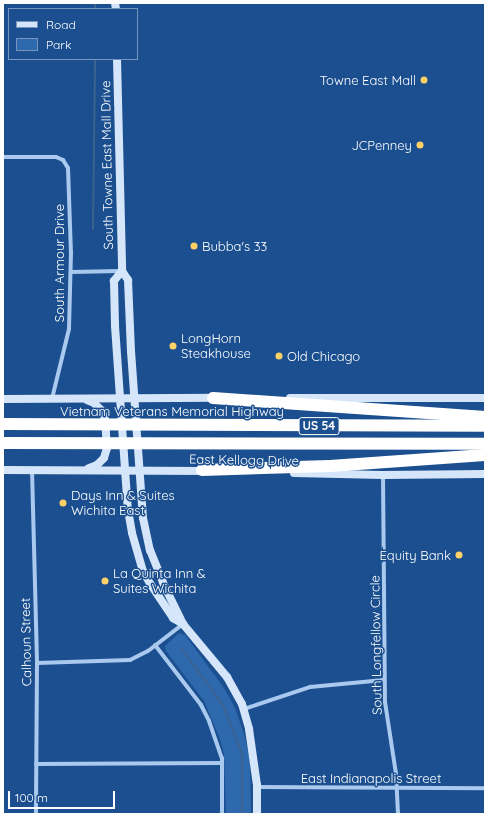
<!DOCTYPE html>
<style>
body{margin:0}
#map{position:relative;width:488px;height:817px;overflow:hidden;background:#1b4f8f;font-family:Quicksand,sans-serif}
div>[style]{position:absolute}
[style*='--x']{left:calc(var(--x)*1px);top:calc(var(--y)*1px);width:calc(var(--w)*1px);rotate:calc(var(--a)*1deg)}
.green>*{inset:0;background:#2e69ad}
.stream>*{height:2px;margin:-1px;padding:0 1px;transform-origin:1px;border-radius:1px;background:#3c6290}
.street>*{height:4px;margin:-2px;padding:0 2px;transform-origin:2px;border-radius:2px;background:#a9c9ee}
.secondary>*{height:8px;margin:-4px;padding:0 4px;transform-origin:4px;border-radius:4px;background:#d6e6fa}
.highway>*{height:12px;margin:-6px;padding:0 6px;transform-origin:6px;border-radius:6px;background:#fff}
.dots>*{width:11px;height:11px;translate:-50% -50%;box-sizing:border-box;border:2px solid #1b4f8f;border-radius:50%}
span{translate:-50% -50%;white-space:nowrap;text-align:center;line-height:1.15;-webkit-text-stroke:3px #1b4f8f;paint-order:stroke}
.shield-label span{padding:1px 3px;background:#1b4f8f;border:1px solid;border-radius:3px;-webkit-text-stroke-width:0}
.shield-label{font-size:12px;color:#fff;font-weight:700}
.poi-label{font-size:13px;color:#fff}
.right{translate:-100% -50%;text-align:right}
.left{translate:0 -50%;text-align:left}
.street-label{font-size:13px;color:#fff}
.frame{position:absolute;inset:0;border:4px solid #fff;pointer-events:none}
.legend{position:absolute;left:8px;top:8px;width:130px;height:52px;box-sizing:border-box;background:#1b4f8f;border:1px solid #7695bc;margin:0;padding:5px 7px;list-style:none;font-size:12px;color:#fff}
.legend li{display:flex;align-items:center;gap:8px;height:20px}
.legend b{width:20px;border:1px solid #7695bc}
.scale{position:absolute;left:8px;top:791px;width:107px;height:18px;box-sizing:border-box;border:2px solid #fff;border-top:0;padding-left:5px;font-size:12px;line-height:14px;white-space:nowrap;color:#fff;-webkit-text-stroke:3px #1b4f8f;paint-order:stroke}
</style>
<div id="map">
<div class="green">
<div style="clip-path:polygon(179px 633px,185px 635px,224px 688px,235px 708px,245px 737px,250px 762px,251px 814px,226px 814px,224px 754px,220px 739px,204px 701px,166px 651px,165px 646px)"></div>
</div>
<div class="stream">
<div style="--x:95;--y:9;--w:6;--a:-90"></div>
<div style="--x:93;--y:229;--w:170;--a:-89.3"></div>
<div style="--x:181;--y:648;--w:71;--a:53.6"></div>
<div style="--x:223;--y:705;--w:53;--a:68.8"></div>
<div style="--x:242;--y:754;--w:60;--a:90"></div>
</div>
<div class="street">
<div style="--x:3;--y:157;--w:53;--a:0"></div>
<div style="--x:56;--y:157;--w:8;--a:23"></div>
<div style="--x:63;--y:160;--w:9;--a:58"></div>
<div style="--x:68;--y:168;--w:84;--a:88"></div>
<div style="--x:71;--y:252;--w:77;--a:91.5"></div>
<div style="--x:69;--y:329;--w:72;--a:103.7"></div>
<div style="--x:71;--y:272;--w:49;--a:-1.2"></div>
<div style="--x:32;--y:470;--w:193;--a:88.5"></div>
<div style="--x:37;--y:663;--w:151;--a:90.4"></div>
<div style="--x:383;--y:475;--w:227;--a:89.5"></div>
<div style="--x:385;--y:702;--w:73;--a:81.3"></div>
<div style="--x:396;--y:774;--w:40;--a:87.1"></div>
<div style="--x:155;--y:645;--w:76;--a:52.5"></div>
<div style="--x:201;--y:705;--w:18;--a:63"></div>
<div style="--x:209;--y:721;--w:39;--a:71"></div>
<div style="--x:222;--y:758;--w:56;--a:90"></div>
<div style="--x:37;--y:663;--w:93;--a:-1.8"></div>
<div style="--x:130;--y:660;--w:20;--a:-27"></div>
<div style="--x:148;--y:651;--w:44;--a:-37.6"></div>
<div style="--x:244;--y:709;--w:70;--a:-18.4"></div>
<div style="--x:310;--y:687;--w:74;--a:-5.4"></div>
<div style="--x:36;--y:764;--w:186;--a:-0.3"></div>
<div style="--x:257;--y:787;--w:228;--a:0.3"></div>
</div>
<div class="secondary">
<div style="--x:115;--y:3;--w:6;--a:81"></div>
<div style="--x:117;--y:59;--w:212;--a:88.6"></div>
<div style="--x:122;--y:271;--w:11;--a:56"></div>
<div style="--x:128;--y:280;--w:71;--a:87.6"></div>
<div style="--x:131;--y:351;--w:167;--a:85.9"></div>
<div style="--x:143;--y:518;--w:33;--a:78"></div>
<div style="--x:150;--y:550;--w:35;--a:68"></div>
<div style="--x:163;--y:583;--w:46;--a:64"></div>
<div style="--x:183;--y:624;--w:69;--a:50.3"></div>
<div style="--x:227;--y:677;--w:31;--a:61"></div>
<div style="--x:242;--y:704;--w:26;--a:74"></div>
<div style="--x:249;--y:729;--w:57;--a:81.9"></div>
<div style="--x:257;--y:785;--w:29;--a:90"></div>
<div style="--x:122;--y:271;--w:13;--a:129"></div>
<div style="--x:114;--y:281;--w:45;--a:88.7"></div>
<div style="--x:115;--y:326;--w:184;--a:86"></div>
<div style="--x:128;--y:510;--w:23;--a:80"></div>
<div style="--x:132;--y:533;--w:37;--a:74"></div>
<div style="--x:142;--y:569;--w:18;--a:61"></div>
<div style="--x:151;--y:585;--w:40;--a:56"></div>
<div style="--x:173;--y:618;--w:12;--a:31"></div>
<div style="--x:290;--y:398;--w:195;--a:0"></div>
<div style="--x:3;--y:399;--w:215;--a:-0.3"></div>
<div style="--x:87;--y:400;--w:8;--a:23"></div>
<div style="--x:94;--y:403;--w:10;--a:45"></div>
<div style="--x:101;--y:410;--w:10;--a:66"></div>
<div style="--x:105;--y:419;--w:29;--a:86"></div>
<div style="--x:107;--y:448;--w:10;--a:107"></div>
<div style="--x:104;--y:458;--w:10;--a:135"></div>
<div style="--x:97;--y:465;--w:9;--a:159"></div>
<div style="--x:3;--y:470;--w:203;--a:0.3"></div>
<div style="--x:294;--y:473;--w:89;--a:1.3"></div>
<div style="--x:383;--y:475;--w:102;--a:-0.6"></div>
</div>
<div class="highway">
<div style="--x:213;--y:398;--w:273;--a:4"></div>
<div style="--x:3;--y:424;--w:482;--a:0.2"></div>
<div style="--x:3;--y:443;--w:482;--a:0.1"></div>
<div style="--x:202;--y:470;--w:128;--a:-1.8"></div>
<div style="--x:330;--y:466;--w:155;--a:-4.1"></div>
</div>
<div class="dots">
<div style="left:424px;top:80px;background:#ffd166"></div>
<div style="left:420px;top:145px;background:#ffd166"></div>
<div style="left:194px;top:246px;background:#ffd166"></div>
<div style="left:173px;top:346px;background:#ffd166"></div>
<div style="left:279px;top:356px;background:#ffd166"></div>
<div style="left:63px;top:503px;background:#ffd166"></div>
<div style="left:459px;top:555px;background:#ffd166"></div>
<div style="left:105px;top:581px;background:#ffd166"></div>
</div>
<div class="shield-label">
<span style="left:319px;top:426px">US 54</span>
</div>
<div class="poi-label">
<span class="right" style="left:416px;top:80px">Towne East Mall</span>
<span class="right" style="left:412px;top:145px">JCPenney</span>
<span class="left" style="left:202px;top:246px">Bubba's 33</span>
<span class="left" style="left:181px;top:346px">LongHorn<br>Steakhouse</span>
<span class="left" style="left:287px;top:356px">Old Chicago</span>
<span class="left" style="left:71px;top:503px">Days Inn &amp; Suites<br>Wichita East</span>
<span class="right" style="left:451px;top:555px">Equity Bank</span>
<span class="left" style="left:113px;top:581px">La Quinta Inn &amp;<br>Suites Wichita</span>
</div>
<div class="street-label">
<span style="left:107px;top:165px;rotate:-91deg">South Towne East Mall Drive</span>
<span style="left:59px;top:263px;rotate:-90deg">South Armour Drive</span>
<span style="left:172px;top:411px">Vietnam Veterans Memorial Highway</span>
<span style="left:244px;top:460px;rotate:1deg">East Kellogg Drive</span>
<span style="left:26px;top:642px;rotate:-91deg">Calhoun Street</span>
<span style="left:376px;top:645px;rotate:-91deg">South Longfellow Circle</span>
<span style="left:371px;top:778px">East Indianapolis Street</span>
</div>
<div class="frame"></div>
<ul class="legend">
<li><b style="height:5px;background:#d6e6fa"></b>Road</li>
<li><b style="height:11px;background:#2e69ad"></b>Park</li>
</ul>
<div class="scale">100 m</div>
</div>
